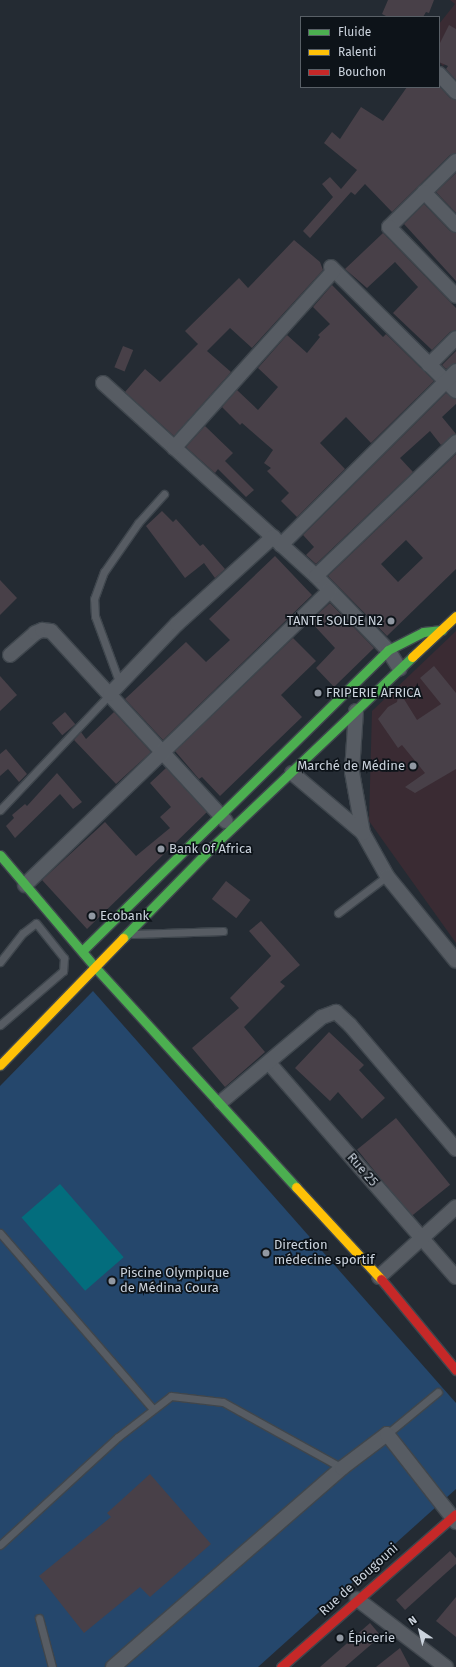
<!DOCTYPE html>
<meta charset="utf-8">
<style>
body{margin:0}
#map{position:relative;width:456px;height:1667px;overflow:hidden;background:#242b33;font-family:"Fira Sans",sans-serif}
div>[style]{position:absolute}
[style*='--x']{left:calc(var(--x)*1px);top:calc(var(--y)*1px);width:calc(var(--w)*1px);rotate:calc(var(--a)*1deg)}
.commercial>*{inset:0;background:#3a2b33}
.green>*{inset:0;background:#25476c}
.water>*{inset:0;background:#036d7d;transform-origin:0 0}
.building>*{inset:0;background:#484048;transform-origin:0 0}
.roads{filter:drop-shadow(1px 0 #3f464d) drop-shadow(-1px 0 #3f464d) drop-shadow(0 1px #3f464d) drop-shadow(0 -1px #3f464d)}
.lane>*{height:7px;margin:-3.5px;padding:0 3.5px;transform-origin:3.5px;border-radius:3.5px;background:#575c63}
.street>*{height:14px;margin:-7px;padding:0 7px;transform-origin:7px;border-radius:7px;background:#575c63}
.fast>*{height:9px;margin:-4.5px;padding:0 4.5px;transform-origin:4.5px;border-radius:4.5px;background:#4caf50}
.slow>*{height:9px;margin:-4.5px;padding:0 4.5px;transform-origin:4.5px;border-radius:4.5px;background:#ffc107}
.jam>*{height:9px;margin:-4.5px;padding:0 4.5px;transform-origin:4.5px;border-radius:4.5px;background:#c62828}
.dots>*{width:11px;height:11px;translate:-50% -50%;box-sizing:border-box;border:2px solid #0d1319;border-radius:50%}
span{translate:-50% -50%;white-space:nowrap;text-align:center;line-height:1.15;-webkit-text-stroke:3.5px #0d1319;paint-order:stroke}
.poi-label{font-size:13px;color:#cbd3dd}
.right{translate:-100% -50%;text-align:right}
.left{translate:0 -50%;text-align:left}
.street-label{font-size:13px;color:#cbd3dd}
.legend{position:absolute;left:300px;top:16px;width:140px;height:72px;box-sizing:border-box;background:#0d1319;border:1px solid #596067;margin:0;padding:5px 7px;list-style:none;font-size:12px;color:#cbd3dd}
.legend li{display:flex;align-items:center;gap:8px;height:20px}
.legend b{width:20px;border:1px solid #596067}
.north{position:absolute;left:400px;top:1611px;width:40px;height:40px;-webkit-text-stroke:3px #0d1319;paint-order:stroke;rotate:325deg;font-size:11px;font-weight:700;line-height:16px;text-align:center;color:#cbd3dd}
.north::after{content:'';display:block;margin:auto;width:14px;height:18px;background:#cbd3dd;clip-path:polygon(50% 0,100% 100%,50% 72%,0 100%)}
</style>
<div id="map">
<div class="commercial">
<div style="clip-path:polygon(450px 0,456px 0,456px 53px,443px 66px,439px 62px,439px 24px,455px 4px)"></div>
<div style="clip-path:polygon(456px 631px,456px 943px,369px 821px,372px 711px)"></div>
</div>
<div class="green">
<div style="clip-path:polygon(93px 991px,456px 1403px,456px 1489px,258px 1667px,0 1667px,0 1086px)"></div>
</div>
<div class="water">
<div style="left:60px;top:1184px;width:97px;height:51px;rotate:49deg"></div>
</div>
<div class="building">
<div style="clip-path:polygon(388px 0,434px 0,429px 13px,426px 12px,423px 17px,388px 17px,382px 14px)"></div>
<div style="clip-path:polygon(449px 25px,456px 29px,456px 80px,446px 69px,448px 66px,439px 62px,439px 45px)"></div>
<div style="clip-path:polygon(407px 87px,440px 87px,450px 98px,456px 100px,456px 153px,450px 155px,392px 212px,365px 184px,355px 195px,351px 192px,310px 238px,303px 231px,333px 197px,322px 184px,330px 177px,341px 189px,357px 170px,324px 143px,332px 132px,340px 139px,361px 107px,383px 121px)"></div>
<div style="clip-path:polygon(456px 173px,456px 213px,436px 192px)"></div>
<div style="clip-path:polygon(424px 204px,450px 231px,456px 233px,456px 281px,404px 224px)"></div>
<div style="clip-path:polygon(383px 233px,456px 308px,456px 330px,450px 332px,432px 350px,393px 313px,418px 287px,395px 262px,367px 288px,345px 269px)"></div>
<div style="clip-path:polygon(294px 240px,320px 262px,323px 270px,252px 348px,230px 328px,207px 351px,231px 372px,174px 436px,125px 392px,145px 369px,160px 382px,198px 344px,185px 331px,239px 278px,248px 288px)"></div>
<div style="clip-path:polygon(332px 285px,383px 337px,386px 334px,434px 381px,371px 443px,346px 417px,320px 443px,345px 469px,297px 517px,281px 501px,289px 493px,267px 471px,271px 468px,264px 463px,273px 450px,242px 423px,240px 425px,222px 407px,237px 390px,258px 410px,278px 387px,258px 368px,287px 335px,307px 353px,320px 337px,318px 335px,330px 324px,313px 307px)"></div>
<div style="left:123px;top:346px;width:11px;height:23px;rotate:22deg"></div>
<div style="clip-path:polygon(456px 351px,456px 363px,446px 369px,442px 365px)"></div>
<div style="clip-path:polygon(446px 393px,456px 399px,456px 404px,442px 417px,456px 434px,441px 445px,430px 431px,400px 458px,413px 472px,316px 564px,306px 555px,314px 547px,303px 535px)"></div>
<div style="clip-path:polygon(205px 426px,233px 453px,225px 461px,254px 490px,246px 497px,218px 469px,215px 473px,186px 447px)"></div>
<div style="clip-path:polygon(evenodd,456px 454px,456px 569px,387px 636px,328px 576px,456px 454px,406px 540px,423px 558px,398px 582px,381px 564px,406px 540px)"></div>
<div style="clip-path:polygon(162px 511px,173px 522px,176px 519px,200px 546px,203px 544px,225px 569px,215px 578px,204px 563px,185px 578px,146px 526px)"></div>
<div style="clip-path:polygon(275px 556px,312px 595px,163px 740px,125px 699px,186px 642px,206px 662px,230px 640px,209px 619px)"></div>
<div style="clip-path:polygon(0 580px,17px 598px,0 615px)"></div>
<div style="clip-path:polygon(330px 603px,374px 648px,334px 687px,316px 668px,335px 648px,310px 621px)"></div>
<div style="clip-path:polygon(293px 638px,316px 661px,281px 695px,302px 717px,220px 796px,202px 777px,199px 779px,175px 751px)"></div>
<div style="clip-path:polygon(434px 666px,456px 693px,456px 769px,415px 793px,405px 787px,425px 773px,402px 745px,398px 748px,378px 719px,388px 707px,397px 702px,399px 691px,417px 720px,441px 704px,420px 678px)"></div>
<div style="clip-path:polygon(0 676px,17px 695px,0 711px)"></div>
<div style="left:65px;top:712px;width:16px;height:17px;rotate:50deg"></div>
<div style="clip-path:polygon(114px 712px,151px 752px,116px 784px,74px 740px,81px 732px,86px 739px)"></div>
<div style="clip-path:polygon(6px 749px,27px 774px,19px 782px,8px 769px,0 776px,0 754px)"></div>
<div style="clip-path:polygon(166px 768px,207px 812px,87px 929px,42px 880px,105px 822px,136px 856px,170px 828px,160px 817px,171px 807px,150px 783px)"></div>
<div style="clip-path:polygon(57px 773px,82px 802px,73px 809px,60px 794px,15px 838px,6px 826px,14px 818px,12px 815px,25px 804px,27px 806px)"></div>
<div style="left:226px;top:881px;width:31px;height:23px;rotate:38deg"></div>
<div style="clip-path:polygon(261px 921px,300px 965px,280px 982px,285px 986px,244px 1027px,265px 1052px,225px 1087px,192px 1048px,239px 1008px,230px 998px,271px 956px,249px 931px)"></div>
<div style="clip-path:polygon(329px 1032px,364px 1065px,359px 1070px,385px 1098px,362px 1119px,338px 1092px,330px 1101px,295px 1068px)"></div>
<div style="left:396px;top:1118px;width:86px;height:50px;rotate:51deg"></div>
<div style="clip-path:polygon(150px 1474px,211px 1544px,150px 1597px,140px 1587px,84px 1633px,39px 1576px,111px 1517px,107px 1513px)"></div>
<div style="clip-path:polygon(450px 1551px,456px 1558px,456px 1564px,405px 1610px,396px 1600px)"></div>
<div style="clip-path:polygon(456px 1597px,456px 1637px,436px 1621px)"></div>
<div style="clip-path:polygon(370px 1623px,381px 1636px,345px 1667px,320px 1667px)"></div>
<div style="clip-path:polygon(400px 1648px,410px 1667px,376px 1667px)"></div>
</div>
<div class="roads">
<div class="lane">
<div style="--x:120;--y:684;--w:72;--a:-110.2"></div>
<div style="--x:95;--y:616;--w:17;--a:-93"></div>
<div style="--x:94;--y:599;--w:29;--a:-70"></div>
<div style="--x:104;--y:572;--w:60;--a:-55.2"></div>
<div style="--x:138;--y:523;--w:39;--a:-48"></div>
<div style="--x:0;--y:810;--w:160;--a:-46.5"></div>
<div style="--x:338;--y:913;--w:61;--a:-37.1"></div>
<div style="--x:133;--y:934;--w:90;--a:-1.9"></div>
<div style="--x:0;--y:962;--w:37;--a:-52"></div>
<div style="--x:23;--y:933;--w:16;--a:-38"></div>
<div style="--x:36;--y:923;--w:45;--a:51.3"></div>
<div style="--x:64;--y:958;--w:13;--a:94"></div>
<div style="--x:63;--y:971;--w:83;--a:139.4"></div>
<div style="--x:0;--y:1233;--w:233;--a:49"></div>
<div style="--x:387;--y:1434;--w:66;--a:-39.5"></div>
<div style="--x:0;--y:1545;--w:160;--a:-42.5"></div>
<div style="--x:118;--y:1437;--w:67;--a:-37.7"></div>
<div style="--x:171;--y:1396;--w:52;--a:6.6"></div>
<div style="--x:223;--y:1402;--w:136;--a:29"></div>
<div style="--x:39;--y:1618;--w:51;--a:75.1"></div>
</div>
<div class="street">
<div style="--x:439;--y:74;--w:25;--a:47"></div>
<div style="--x:456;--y:161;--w:94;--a:135.4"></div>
<div style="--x:389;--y:227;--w:96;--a:45.8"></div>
<div style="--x:424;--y:192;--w:46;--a:45.9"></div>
<div style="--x:331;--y:267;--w:176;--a:44.8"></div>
<div style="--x:429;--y:365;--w:38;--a:-45"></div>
<div style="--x:103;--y:383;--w:287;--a:42.2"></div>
<div style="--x:316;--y:576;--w:103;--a:45.8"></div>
<div style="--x:388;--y:650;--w:22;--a:58"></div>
<div style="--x:174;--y:448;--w:239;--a:-48"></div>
<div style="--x:281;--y:545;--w:247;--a:-44.8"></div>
<div style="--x:316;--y:576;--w:194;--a:-43.7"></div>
<div style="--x:10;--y:655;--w:33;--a:-41"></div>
<div style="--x:35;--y:633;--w:8;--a:-23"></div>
<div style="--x:42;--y:630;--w:9;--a:6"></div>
<div style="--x:51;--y:631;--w:258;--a:47.4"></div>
<div style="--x:110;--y:694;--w:97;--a:-46.3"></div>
<div style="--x:177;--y:624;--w:130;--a:-42.2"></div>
<div style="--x:356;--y:711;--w:61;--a:93.8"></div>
<div style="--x:352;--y:772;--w:62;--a:79.8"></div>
<div style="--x:363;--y:833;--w:49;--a:60.8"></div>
<div style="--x:387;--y:876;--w:109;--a:50.9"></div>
<div style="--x:292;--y:773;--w:93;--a:40.2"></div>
<div style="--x:25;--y:885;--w:424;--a:-44"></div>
<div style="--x:269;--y:1063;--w:284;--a:48.9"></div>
<div style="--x:221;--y:1102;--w:132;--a:-40.1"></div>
<div style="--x:322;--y:1017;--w:15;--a:-20"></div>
<div style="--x:336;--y:1012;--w:19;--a:43"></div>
<div style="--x:350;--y:1025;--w:163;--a:49.5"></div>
<div style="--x:379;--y:1277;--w:104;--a:-42.3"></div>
<div style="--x:357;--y:1599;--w:112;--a:37.4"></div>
<div style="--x:113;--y:1667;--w:303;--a:-41"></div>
<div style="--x:342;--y:1468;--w:56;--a:-37.1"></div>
<div style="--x:387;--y:1434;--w:112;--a:51.9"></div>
</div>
<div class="fast">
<div style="--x:0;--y:855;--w:147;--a:49.7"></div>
<div style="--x:95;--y:967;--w:298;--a:47.6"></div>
<div style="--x:123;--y:938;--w:127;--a:-45.6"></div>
<div style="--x:212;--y:847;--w:276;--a:-43.5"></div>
<div style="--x:82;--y:951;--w:429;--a:-44.5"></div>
<div style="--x:388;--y:650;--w:39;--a:-27"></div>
<div style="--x:423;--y:632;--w:19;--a:-6"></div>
</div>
<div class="slow">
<div style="--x:412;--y:657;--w:60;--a:-43"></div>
<div style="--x:0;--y:1065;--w:177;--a:-45.9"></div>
<div style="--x:296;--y:1187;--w:125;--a:47.3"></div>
</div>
<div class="jam">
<div style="--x:381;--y:1279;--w:118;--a:50.5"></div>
<div style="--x:281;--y:1667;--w:232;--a:-41.2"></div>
</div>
</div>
<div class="dots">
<div style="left:391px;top:621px;background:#9198a2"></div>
<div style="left:318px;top:693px;background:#9198a2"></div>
<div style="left:413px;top:766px;background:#9198a2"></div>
<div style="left:161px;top:849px;background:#9198a2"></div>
<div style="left:92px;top:916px;background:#9198a2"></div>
<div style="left:266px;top:1253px;background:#9198a2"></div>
<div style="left:112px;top:1281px;background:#9198a2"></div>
<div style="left:340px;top:1638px;background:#9198a2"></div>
</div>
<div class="poi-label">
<span class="right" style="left:383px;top:621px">TANTE SOLDE N2</span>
<span class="left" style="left:326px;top:693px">FRIPERIE AFRICA</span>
<span class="right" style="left:405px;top:766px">Marché de Médine</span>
<span class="left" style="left:169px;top:849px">Bank Of Africa</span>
<span class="left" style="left:100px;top:916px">Ecobank</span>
<span class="left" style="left:274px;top:1253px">Direction<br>médecine sportif</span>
<span class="left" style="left:120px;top:1281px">Piscine Olympique<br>de Médina Coura</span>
<span class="left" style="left:348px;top:1638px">Épicerie</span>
</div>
<div class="street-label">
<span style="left:362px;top:1170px;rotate:49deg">Rue 25</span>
<span style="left:359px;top:1580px;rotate:-42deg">Rue de Bougouni</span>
</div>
<ul class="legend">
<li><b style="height:5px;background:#4caf50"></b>Fluide</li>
<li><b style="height:5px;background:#ffc107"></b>Ralenti</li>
<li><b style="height:5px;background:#c62828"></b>Bouchon</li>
</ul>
<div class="north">N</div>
</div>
